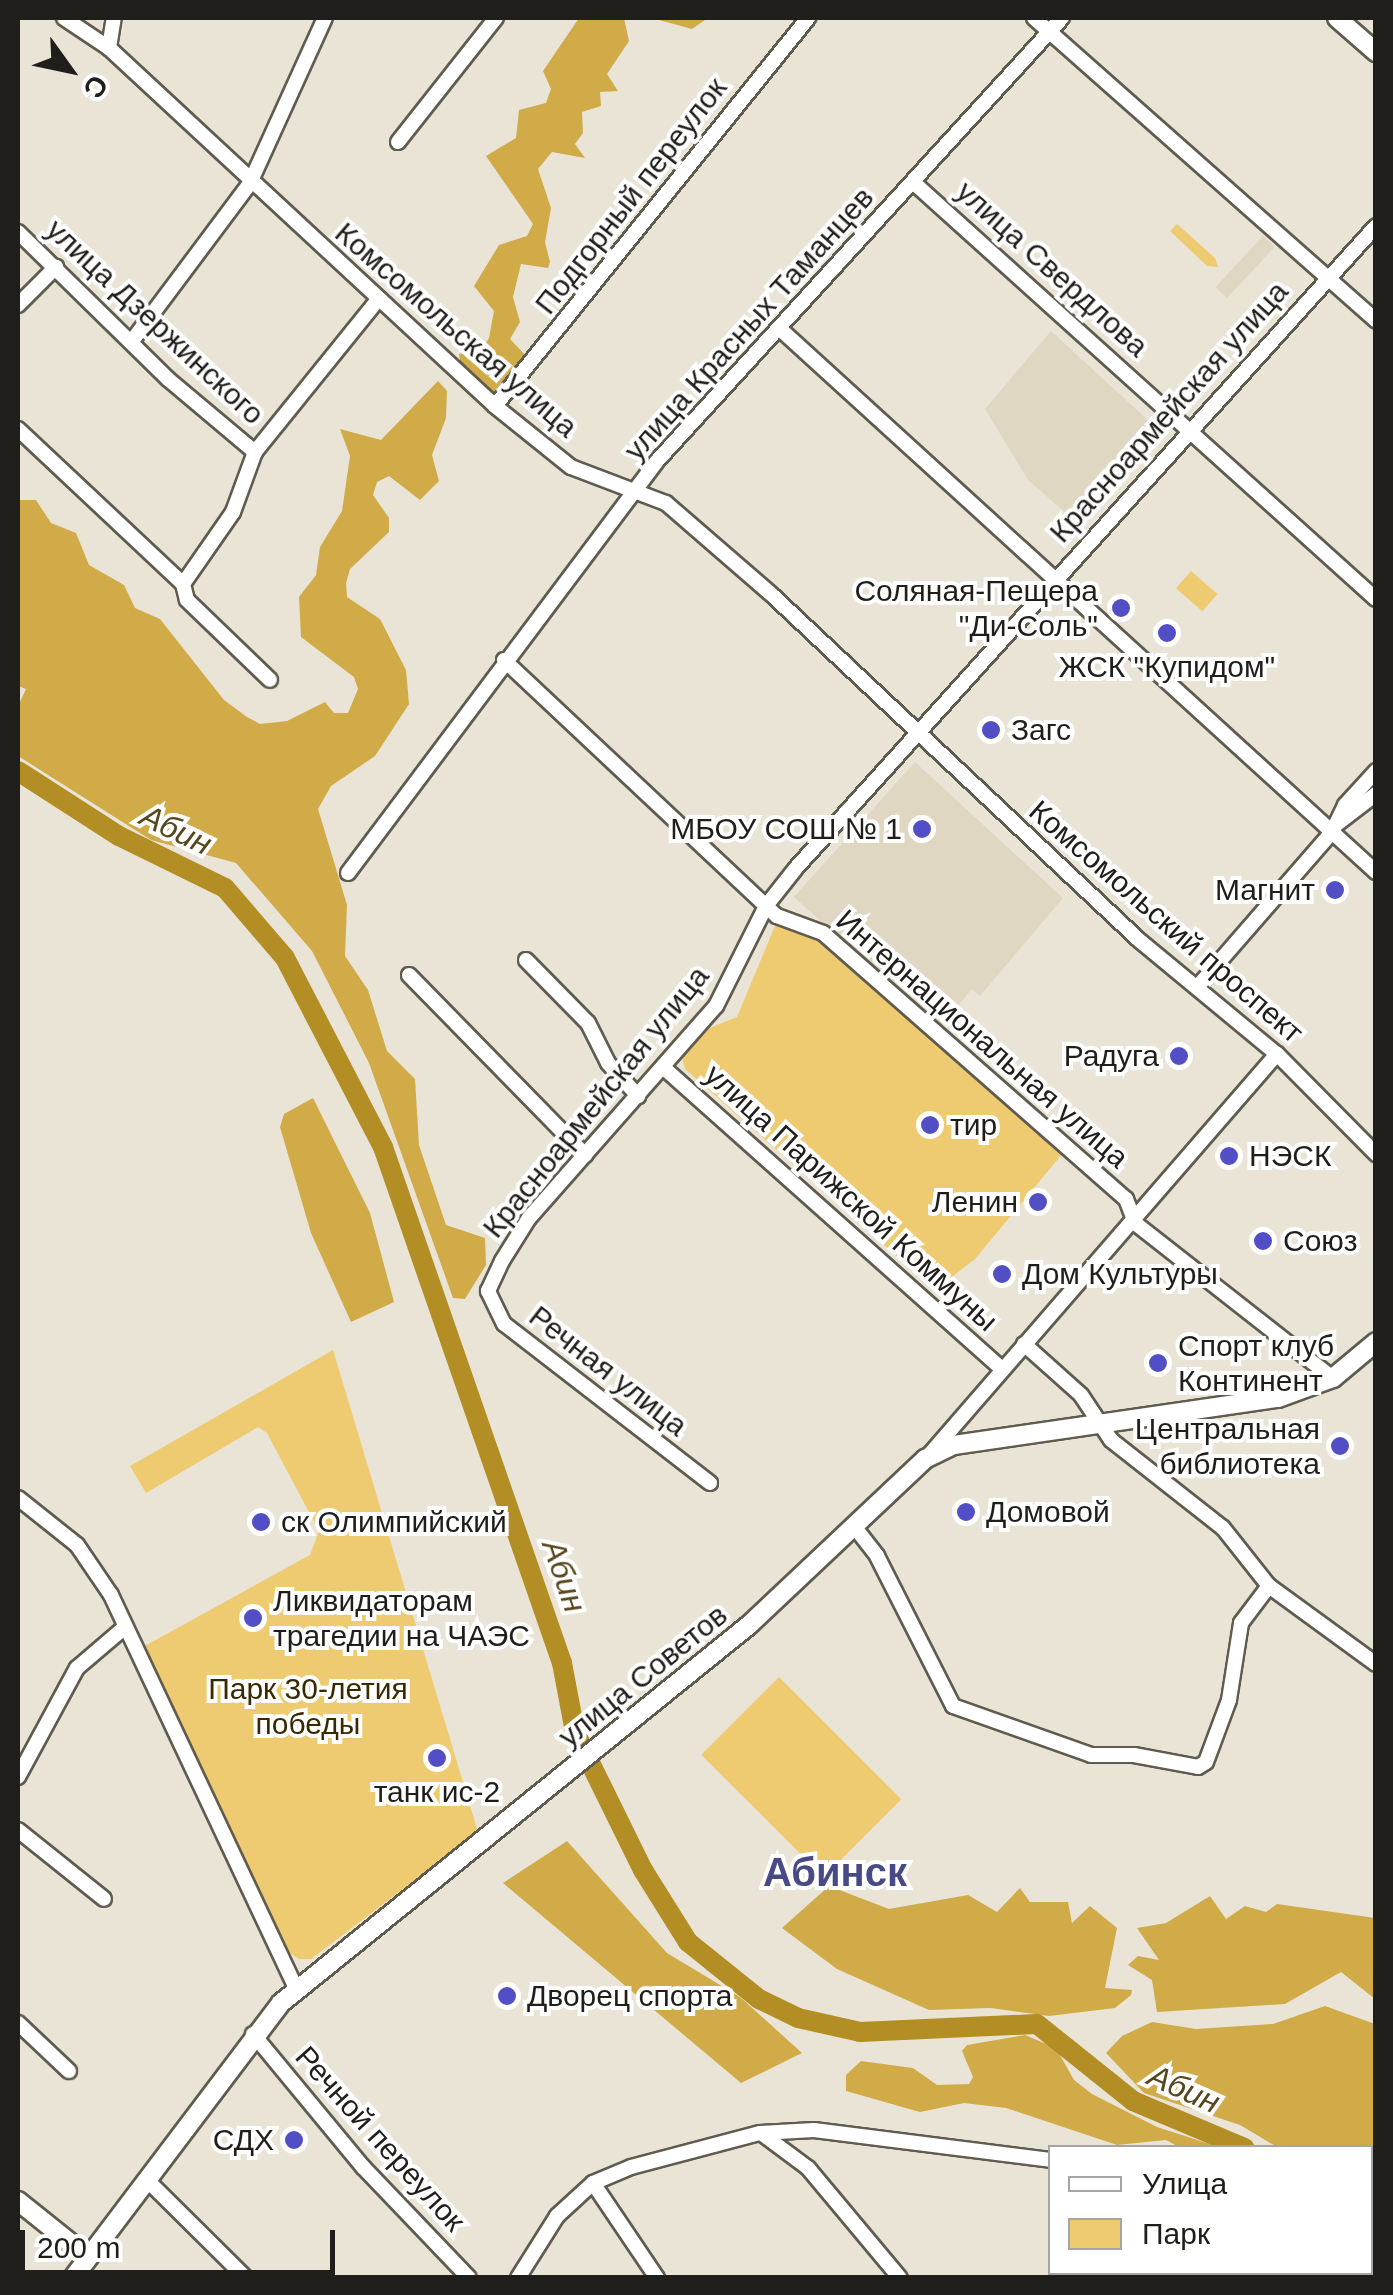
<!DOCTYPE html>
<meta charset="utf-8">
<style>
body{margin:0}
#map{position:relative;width:1393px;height:2295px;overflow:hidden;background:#eae4d7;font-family:Arial,sans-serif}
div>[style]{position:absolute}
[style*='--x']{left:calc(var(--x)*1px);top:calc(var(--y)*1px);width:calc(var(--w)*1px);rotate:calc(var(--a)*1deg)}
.built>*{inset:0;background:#e0d7c3;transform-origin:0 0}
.green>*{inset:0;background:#eecb71;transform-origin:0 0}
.forest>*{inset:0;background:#d0ab48}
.river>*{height:20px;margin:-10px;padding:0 10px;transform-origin:10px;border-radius:10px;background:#b38e25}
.roads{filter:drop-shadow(2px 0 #605b4f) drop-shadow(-2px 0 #605b4f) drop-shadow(0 2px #605b4f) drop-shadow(0 -2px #605b4f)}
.minor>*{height:14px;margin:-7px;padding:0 7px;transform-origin:7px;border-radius:7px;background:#fff}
.major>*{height:18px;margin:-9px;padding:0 9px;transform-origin:9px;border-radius:9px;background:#fff}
.dots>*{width:28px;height:28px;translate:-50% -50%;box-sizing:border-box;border:5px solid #fff;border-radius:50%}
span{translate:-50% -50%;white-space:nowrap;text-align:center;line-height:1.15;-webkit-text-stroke:8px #fff;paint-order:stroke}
.street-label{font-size:30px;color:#201e1a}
.poi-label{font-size:30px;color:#201e1a}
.right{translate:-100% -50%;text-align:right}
.left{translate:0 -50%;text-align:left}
.park-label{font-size:30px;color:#382900}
.water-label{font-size:32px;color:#56461e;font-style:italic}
.district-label{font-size:40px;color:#474a87;font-weight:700}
.frame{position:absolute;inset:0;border:20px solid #201e1a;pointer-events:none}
.legend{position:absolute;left:1048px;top:2145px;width:325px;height:130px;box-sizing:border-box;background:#fff;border:2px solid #a6a5a3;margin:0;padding:12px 18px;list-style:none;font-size:30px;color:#201e1a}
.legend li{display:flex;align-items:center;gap:20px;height:50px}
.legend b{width:50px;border:2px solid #a6a5a3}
.north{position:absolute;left:20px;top:20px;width:100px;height:100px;-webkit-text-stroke:8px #fff;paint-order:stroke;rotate:123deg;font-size:28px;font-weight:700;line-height:40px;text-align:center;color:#201e1a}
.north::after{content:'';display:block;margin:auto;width:35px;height:45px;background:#201e1a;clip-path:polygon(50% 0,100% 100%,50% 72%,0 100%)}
.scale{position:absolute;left:20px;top:2230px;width:315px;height:45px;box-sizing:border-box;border:5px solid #201e1a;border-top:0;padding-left:12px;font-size:30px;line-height:35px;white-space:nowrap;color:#201e1a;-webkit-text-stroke:8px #fff;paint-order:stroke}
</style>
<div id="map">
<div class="built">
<div style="left:1263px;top:236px;width:16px;height:70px;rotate:43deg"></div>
<div style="clip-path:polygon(1051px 331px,1161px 432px,1076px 522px,1028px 480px,985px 409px)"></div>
<div style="clip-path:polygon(915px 762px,1063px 898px,980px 996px,972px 989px,939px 1028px,794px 897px)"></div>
</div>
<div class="green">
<div style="clip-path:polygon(1177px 224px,1215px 258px,1218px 267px,1207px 266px,1170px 231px)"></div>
<div style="left:1191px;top:571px;width:35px;height:23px;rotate:41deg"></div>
<div style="clip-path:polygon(777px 921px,821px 939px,1063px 1153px,975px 1259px,935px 1290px,685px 1069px,682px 1057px,707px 1029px,737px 1017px)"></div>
<div style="clip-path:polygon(333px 1350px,478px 1832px,311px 1959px,299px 1959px,280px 1947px,141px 1648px,310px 1555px,319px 1531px,267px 1433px,258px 1427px,146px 1493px,130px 1466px)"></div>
<div style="left:779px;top:1677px;width:173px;height:110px;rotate:45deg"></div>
</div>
<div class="forest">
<div style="clip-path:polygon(579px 18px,624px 18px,629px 41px,607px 74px,618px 91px,600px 92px,601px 106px,582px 112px,583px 133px,575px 144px,585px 158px,552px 152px,538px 169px,551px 208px,545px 242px,550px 262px,548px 268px,521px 264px,513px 297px,520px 322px,510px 339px,528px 358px,493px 396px,460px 361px,459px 354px,482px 349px,489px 338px,494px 311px,474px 286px,499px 245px,527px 236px,533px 224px,486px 156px,516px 138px,519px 110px,546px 103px,551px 89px,543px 71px)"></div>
<div style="clip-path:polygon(652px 18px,708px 18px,692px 29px)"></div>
<div style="clip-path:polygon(438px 381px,447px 391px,446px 418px,432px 455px,439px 481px,420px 500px,389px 476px,377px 482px,373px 495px,389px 518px,389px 532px,350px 569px,346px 583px,347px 597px,380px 619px,406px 670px,409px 704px,375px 756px,331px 786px,318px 809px,347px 905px,345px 956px,368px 990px,387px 1051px,415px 1079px,419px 1145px,446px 1225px,485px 1238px,486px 1265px,465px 1299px,453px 1298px,369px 1063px,312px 951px,236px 863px,151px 840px,18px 756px,18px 706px,26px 689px,18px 686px,18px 500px,36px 500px,51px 523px,76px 533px,89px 565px,124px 585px,135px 608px,160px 619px,224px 700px,247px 717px,260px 724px,287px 721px,325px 702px,334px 713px,348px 713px,358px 689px,354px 677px,301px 637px,299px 597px,316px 575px,320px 547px,342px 511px,350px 456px,340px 429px,381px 440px)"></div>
<div style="clip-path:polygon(313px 1098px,370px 1213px,394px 1302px,351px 1322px,311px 1233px,280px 1127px,284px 1114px)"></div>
<div style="clip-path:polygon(567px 1841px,667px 1953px,740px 1997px,802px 2053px,741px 2083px,503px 1883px)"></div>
<div style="clip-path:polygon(829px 1886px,889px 1909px,968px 1895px,997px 1912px,1020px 1888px,1030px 1902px,1068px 1902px,1072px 1923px,1090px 1906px,1117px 1928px,1105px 1988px,1132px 1990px,1131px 1995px,1115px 2008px,1049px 2016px,990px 2008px,929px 2010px,837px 1969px,782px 1928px)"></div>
<div style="clip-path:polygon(1210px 1896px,1226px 1919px,1245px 1906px,1266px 1912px,1277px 1904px,1375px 1918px,1375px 1999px,1341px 1972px,1285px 2004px,1157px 2012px,1152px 1980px,1128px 1965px,1138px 1956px,1159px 1960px,1137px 1928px,1166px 1923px)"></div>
<div style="clip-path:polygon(1325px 2006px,1375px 2024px,1375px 2222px,1370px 2148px,1277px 2147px,1240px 2125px,1144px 2093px,1106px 2053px,1122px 2036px,1152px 2022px,1196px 2029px,1273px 2024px)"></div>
<div style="clip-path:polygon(1025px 2035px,1056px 2048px,1074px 2080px,1092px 2094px,1157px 2127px,1219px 2147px,1179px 2147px,1166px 2140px,1117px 2145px,1006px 2108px,964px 2103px,920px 2112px,846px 2091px,846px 2075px,861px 2061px,913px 2068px,937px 2085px,969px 2084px,973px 2077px,962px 2051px,967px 2045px)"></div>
</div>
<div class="river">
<div style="--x:18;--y:771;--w:120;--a:32.8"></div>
<div style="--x:119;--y:836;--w:118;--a:26.1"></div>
<div style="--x:225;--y:888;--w:92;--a:49.4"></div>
<div style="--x:285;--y:958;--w:213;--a:62.6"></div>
<div style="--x:383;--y:1147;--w:546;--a:70.87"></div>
<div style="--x:562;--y:1663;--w:70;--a:79.3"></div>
<div style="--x:575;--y:1732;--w:154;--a:63.8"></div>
<div style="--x:643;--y:1870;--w:85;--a:58"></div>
<div style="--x:688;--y:1942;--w:91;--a:38.8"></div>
<div style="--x:759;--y:1999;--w:43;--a:26"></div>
<div style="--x:798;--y:2018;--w:64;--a:12.7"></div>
<div style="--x:860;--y:2032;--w:177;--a:-2.6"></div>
<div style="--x:1037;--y:2024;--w:123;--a:38.7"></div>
<div style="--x:1133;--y:2101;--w:121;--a:22.9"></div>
<div style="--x:1370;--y:2222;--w:7;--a:34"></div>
</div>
<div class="roads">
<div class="minor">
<div style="--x:64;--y:18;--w:54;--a:33.7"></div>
<div style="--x:109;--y:48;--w:526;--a:42.84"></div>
<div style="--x:495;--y:406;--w:97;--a:38.8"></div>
<div style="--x:571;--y:467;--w:102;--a:20.8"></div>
<div style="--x:666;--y:503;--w:139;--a:40.9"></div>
<div style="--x:771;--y:594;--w:505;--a:43.24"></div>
<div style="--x:1139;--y:940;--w:179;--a:39.6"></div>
<div style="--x:1277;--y:1054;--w:141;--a:45.3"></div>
<div style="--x:1034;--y:18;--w:457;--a:41.5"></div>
<div style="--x:109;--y:48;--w:30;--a:-81"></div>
<div style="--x:398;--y:142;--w:158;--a:-51.7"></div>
<div style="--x:913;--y:182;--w:623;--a:42.01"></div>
<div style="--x:18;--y:232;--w:210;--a:44.4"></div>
<div style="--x:168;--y:379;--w:114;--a:40"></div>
<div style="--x:18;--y:305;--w:54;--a:-45"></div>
<div style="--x:779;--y:328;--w:808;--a:42.34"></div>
<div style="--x:132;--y:341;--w:197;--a:-53.2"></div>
<div style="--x:250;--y:183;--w:181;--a:-65.6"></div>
<div style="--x:495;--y:406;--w:499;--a:-51.1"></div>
<div style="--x:18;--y:429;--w:226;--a:43.2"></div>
<div style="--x:183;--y:584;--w:88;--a:-55.2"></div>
<div style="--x:233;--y:512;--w:64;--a:-69.9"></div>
<div style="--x:255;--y:452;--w:194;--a:-51.1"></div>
<div style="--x:183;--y:584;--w:16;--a:76"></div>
<div style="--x:187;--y:600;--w:115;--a:43.9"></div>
<div style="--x:504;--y:660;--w:374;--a:43.2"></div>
<div style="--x:777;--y:916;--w:49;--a:20.3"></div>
<div style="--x:823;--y:933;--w:403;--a:41.3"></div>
<div style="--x:1126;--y:1199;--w:26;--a:69"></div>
<div style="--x:1135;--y:1223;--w:251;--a:38.1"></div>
<div style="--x:1337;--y:824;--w:49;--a:-37.6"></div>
<div style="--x:348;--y:873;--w:515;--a:-53.13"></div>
<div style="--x:657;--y:461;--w:600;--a:-47.57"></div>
<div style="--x:526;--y:960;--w:88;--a:45.5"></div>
<div style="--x:588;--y:1023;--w:45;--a:63.4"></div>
<div style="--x:608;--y:1063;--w:45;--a:47.7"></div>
<div style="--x:409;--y:975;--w:252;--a:45.6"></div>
<div style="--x:1199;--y:985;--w:203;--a:-49"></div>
<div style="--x:1332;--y:832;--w:30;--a:-64"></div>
<div style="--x:1345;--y:805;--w:46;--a:-47.6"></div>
<div style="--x:664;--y:1068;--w:453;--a:41.7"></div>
<div style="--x:1024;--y:1344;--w:76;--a:41.8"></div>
<div style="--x:1081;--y:1395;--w:54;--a:56.3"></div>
<div style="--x:1111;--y:1440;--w:142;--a:38.2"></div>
<div style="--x:1223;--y:1528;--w:74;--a:51.6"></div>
<div style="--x:1269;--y:1586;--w:132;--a:36.1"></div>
<div style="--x:929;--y:1455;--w:531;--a:-49.05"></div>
<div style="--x:710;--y:1483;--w:260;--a:-142.3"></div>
<div style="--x:504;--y:1324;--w:37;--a:-116"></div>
<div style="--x:488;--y:1291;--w:33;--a:-65"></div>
<div style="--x:502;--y:1261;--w:51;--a:-57.9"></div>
<div style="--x:529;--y:1218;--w:283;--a:-48.6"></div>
<div style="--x:716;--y:1006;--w:112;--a:-63.4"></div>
<div style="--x:766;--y:906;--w:48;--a:-51.7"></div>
<div style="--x:796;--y:868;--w:865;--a:-47.9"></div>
<div style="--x:18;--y:1498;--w:75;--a:38.5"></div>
<div style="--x:77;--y:1545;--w:60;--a:55.8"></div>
<div style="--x:111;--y:1595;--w:435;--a:64.8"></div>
<div style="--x:857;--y:1530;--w:33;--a:52"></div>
<div style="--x:877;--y:1556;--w:168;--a:63.1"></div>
<div style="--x:953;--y:1706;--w:146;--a:19.5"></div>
<div style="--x:1091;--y:1755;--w:43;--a:0"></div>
<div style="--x:1134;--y:1755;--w:65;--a:10.6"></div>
<div style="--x:1198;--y:1767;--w:9;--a:-32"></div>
<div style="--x:1206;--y:1762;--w:66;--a:-69.6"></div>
<div style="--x:1229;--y:1700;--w:78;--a:-81.1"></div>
<div style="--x:1241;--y:1623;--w:46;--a:-52.9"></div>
<div style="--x:18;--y:1777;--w:124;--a:-61.6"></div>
<div style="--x:77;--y:1668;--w:63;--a:-40.5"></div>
<div style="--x:18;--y:1830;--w:110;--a:38.7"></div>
<div style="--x:18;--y:2023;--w:70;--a:43.3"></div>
<div style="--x:253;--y:2034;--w:173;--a:50.4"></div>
<div style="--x:363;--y:2167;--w:153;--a:46.3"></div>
<div style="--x:761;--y:2133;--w:59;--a:36.7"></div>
<div style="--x:808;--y:2168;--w:143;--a:50.1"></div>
<div style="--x:146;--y:2179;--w:141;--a:44.7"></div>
<div style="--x:593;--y:2183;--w:115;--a:56"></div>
<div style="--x:1312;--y:2272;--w:8;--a:45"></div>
<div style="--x:518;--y:2278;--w:73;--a:-57.8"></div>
<div style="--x:557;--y:2216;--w:49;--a:-42.5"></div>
<div style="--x:593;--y:2183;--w:41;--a:-22.8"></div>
<div style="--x:631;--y:2167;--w:133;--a:-14.8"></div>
<div style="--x:760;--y:2133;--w:54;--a:-3.2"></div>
<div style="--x:814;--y:2130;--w:238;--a:7.2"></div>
</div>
<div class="major">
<div style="--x:1337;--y:18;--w:52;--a:41.1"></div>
<div style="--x:18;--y:2201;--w:90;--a:38.7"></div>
<div style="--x:73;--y:2278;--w:345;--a:-52.9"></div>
<div style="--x:281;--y:2003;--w:602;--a:-38.93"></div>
<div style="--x:749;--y:1625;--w:242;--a:-43.3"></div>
<div style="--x:925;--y:1459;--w:32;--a:-26"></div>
<div style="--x:954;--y:1445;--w:327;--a:-8.3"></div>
<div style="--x:1278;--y:1398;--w:59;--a:-20"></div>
<div style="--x:1333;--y:1378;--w:56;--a:-39.9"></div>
</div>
</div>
<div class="dots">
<div style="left:1121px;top:608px;background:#524fc6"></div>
<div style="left:1167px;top:633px;background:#524fc6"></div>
<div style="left:991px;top:730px;background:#524fc6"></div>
<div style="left:922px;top:829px;background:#524fc6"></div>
<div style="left:1335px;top:890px;background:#524fc6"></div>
<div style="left:1179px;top:1056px;background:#524fc6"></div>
<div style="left:930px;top:1125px;background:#524fc6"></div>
<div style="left:1229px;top:1156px;background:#524fc6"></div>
<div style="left:1038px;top:1202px;background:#524fc6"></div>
<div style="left:1263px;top:1241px;background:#524fc6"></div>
<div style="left:1002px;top:1274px;background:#524fc6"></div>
<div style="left:1158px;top:1363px;background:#524fc6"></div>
<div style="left:1340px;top:1446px;background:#524fc6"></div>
<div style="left:966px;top:1512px;background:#524fc6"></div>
<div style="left:261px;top:1522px;background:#524fc6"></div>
<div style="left:253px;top:1618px;background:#524fc6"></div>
<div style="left:437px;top:1758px;background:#524fc6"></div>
<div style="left:507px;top:1996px;background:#524fc6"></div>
<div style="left:294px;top:2140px;background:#524fc6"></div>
</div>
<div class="street-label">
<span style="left:631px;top:196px;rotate:-52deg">Подгорный переулок</span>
<span style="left:1052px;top:269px;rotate:42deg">улица Свердлова</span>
<span style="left:155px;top:322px;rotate:43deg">улица Дзержинского</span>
<span style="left:749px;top:324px;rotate:-48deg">улица Красных Таманцев</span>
<span style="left:456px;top:330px;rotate:41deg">Комсомольская улица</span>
<span style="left:1169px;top:412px;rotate:-48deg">Красноармейская улица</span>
<span style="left:1166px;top:922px;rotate:41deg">Комсомольский проспект</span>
<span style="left:982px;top:1039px;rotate:41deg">Интернациональная улица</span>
<span style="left:596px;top:1102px;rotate:-51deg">Красноармейская улица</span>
<span style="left:851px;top:1198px;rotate:42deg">улица Парижской Коммуны</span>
<span style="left:608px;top:1371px;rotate:38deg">Речная улица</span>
<span style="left:643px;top:1676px;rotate:-39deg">улица Советов</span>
<span style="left:380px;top:2139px;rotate:48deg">Речной переулок</span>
</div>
<div class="poi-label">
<span class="right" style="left:1098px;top:608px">Соляная-Пещера<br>"Ди-Соль"</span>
<span style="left:1167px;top:667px">ЖСК "Купидом"</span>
<span class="left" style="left:1011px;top:730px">Загс</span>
<span class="right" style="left:902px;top:829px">МБОУ СОШ № 1</span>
<span class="right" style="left:1315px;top:890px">Магнит</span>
<span class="right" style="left:1159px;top:1056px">Радуга</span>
<span class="left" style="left:950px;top:1125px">тир</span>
<span class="left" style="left:1249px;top:1156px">НЭСК</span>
<span class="right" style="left:1018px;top:1202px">Ленин</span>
<span class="left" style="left:1283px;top:1241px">Союз</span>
<span class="left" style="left:1022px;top:1274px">Дом Культуры</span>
<span class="left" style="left:1178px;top:1363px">Спорт клуб<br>Континент</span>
<span class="right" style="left:1320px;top:1446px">Центральная<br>библиотека</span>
<span class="left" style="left:986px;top:1512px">Домовой</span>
<span class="left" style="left:281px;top:1522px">ск Олимпийский</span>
<span class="left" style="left:273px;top:1618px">Ликвидаторам<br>трагедии на ЧАЭС</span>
<span style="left:437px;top:1792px">танк ис-2</span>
<span class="left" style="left:527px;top:1996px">Дворец спорта</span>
<span class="right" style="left:274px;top:2140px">СДХ</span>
</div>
<div class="park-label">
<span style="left:308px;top:1706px">Парк 30-летия<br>победы</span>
</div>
<div class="water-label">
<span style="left:176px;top:830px;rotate:26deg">Абин</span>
<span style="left:564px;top:1576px;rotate:71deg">Абин</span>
<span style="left:1184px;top:2089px;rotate:24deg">Абин</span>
</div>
<div class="district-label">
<span style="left:835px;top:1872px">Абинск</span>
</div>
<div class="frame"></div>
<ul class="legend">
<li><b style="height:12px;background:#fff"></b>Улица</li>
<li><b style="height:28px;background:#eecb71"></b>Парк</li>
</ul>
<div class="north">С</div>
<div class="scale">200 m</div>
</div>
